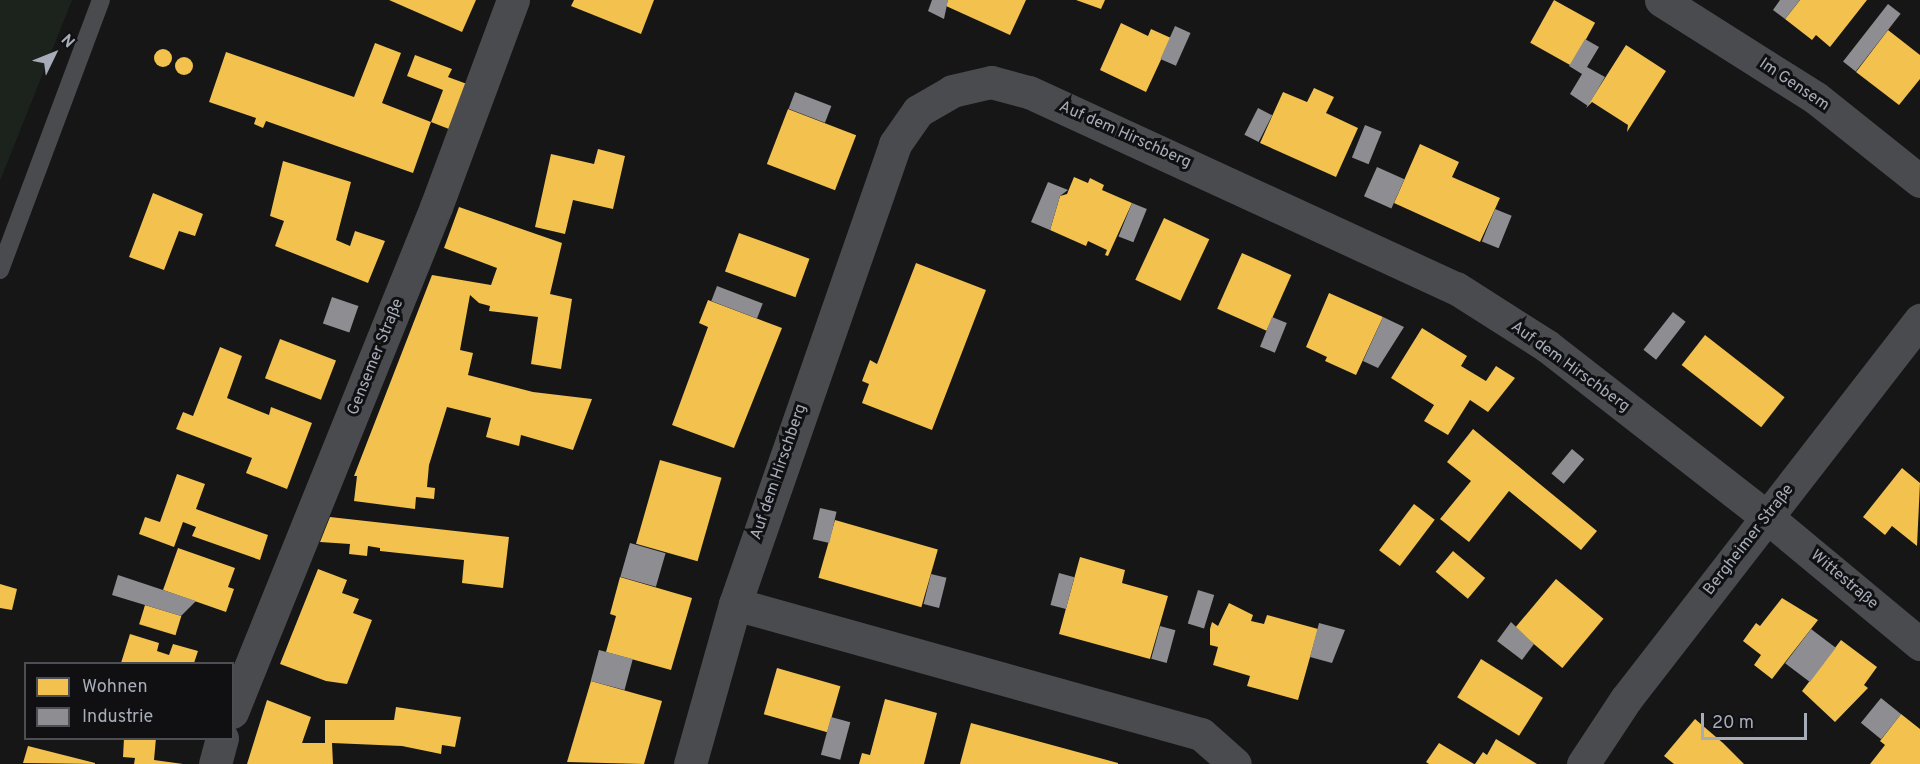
<!DOCTYPE html>
<meta charset="utf-8">
<style>
body{margin:0}
#map{position:relative;width:1920px;height:764px;overflow:hidden;background:#161616;font-family:Overpass,sans-serif}
div>[style]{position:absolute}
[style*='--x']{left:calc(var(--x)*1px);top:calc(var(--y)*1px);width:calc(var(--w)*1px);rotate:calc(var(--a)*1deg)}
.green>*{inset:0;background:#1c231d}
.homes>*{inset:0;background:#f2c14e;transform-origin:0 0}
.round{border-radius:50%}
.industry>*{inset:0;background:#8d8d92;transform-origin:0 0}
.service>*{height:18px;margin:-9px;padding:0 9px;transform-origin:9px;border-radius:9px;background:#4a4b4f}
.minor>*{height:33px;margin:-16.5px;padding:0 16.5px;transform-origin:16.5px;border-radius:16.5px;background:#4a4b4f}
span{translate:-50% -50%;white-space:nowrap;text-align:center;line-height:1.15;-webkit-text-stroke:6px #101012;paint-order:stroke}
.street-label{font-size:16px;color:#a6acb8}
.legend{position:absolute;left:24px;top:662px;width:210px;height:78px;box-sizing:border-box;background:#101012;border:2px solid #4c4e54;margin:0;padding:8px 10px;list-style:none;font-size:18px;color:#a6acb8}
.legend li{display:flex;align-items:center;gap:12px;height:30px}
.legend b{width:30px;border:2px solid #4c4e54}
.north{position:absolute;left:24px;top:24px;width:60px;height:60px;-webkit-text-stroke:4px #101012;paint-order:stroke;rotate:47deg;font-size:16px;font-weight:700;line-height:24px;text-align:center;color:#a6acb8}
.north::after{content:'';display:block;margin:auto;width:21px;height:27px;background:#a6acb8;clip-path:polygon(50% 0,100% 100%,50% 72%,0 100%)}
.scale{position:absolute;left:1701px;top:713px;width:106px;height:27px;box-sizing:border-box;border:3px solid #a6acb8;border-top:0;padding-left:8px;font-size:18px;line-height:21px;white-space:nowrap;color:#a6acb8;-webkit-text-stroke:4px #101012;paint-order:stroke}
</style>
<div id="map">
<div class="green">
<div style="clip-path:polygon(0 0,72px 0,0 181px)"></div>
</div>
<div class="homes">
<div style="clip-path:polygon(389px 0,476px 0,462px 32px)"></div>
<div style="clip-path:polygon(574px 0,654px 0,641px 34px,571px 6px)"></div>
<div style="clip-path:polygon(948px 0,1026px 0,1010px 35px,946px 6px)"></div>
<div style="clip-path:polygon(1076px 0,1105px 0,1101px 9px)"></div>
<div style="left:1554px;top:0;width:47px;height:49px;rotate:29deg"></div>
<div style="clip-path:polygon(1800px 0,1867px 0,1830px 47px,1816px 35px,1812px 40px,1785px 19px)"></div>
<div style="clip-path:polygon(1121px 23px,1148px 36px,1151px 29px,1171px 38px,1146px 92px,1100px 70px)"></div>
<div style="clip-path:polygon(1888px 30px,1920px 55px,1920px 79px,1899px 105px,1856px 72px)"></div>
<div style="clip-path:polygon(375px 43px,401px 53px,382px 103px,431px 122px,413px 173px,266px 121px,263px 128px,254px 124px,256px 118px,209px 102px,226px 52px,354px 97px)"></div>
<div style="clip-path:polygon(1626px 45px,1666px 71px,1627px 132px,1628px 125px,1592px 102px,1586px 108px)"></div>
<div class="round" style="left:154px;top:49px;width:18px;height:18px"></div>
<div style="clip-path:polygon(415px 55px,452px 69px,448px 77px,467px 84px,449px 129px,431px 122px,443px 90px,407px 76px)"></div>
<div class="round" style="left:175px;top:57px;width:18px;height:18px"></div>
<div style="clip-path:polygon(1314px 88px,1334px 97px,1326px 113px,1358px 128px,1336px 177px,1260px 143px,1283px 92px,1307px 102px)"></div>
<div style="left:788px;top:109px;width:73px;height:59px;rotate:21deg"></div>
<div style="clip-path:polygon(1420px 144px,1459px 162px,1452px 177px,1500px 198px,1480px 242px,1394px 203px)"></div>
<div style="clip-path:polygon(598px 149px,625px 156px,613px 209px,573px 200px,565px 234px,535px 227px,551px 154px,594px 164px)"></div>
<div style="clip-path:polygon(283px 161px,351px 182px,336px 240px,350px 246px,355px 231px,385px 241px,368px 283px,275px 246px,284px 221px,270px 216px)"></div>
<div style="clip-path:polygon(1074px 177px,1088px 183px,1090px 178px,1104px 185px,1102px 190px,1132px 203px,1108px 256px,1105px 255px,1107px 250px,1088px 241px,1086px 246px,1050px 230px,1060px 196px,1067px 194px)"></div>
<div style="clip-path:polygon(153px 193px,203px 214px,195px 236px,179px 231px,164px 270px,129px 257px)"></div>
<div style="clip-path:polygon(459px 207px,562px 243px,550px 294px,572px 299px,561px 369px,531px 364px,538px 317px,489px 311px,490px 306px,479px 303px,470px 295px,460px 350px,473px 353px,468px 375px,533px 392px,592px 399px,573px 450px,521px 435px,519px 446px,486px 437px,491px 418px,447px 407px,429px 465px,427px 487px,435px 488px,434px 499px,416px 497px,415px 509px,354px 501px,357px 476px,354px 476px,432px 275px,491px 285px,497px 268px,444px 248px)"></div>
<div style="left:1164px;top:218px;width:50px;height:68px;rotate:25deg"></div>
<div style="left:739px;top:233px;width:75px;height:41px;rotate:20deg"></div>
<div style="left:1242px;top:253px;width:54px;height:61px;rotate:24deg"></div>
<div style="clip-path:polygon(916px 263px,986px 290px,932px 430px,862px 403px,869px 384px,862px 381px,870px 360px,877px 364px)"></div>
<div style="clip-path:polygon(1329px 293px,1383px 317px,1356px 375px,1325px 361px,1327px 357px,1306px 347px)"></div>
<div style="clip-path:polygon(708px 300px,782px 328px,734px 448px,672px 425px,708px 327px,699px 323px)"></div>
<div style="clip-path:polygon(1422px 328px,1467px 356px,1461px 366px,1486px 381px,1496px 366px,1515px 378px,1488px 412px,1470px 400px,1448px 435px,1424px 421px,1434px 405px,1391px 378px)"></div>
<div style="left:1705px;top:335px;width:101px;height:38px;rotate:38deg"></div>
<div style="left:280px;top:339px;width:60px;height:42px;rotate:21deg"></div>
<div style="clip-path:polygon(220px 347px,242px 356px,227px 398px,269px 415px,271px 407px,312px 423px,287px 489px,246px 473px,252px 458px,176px 429px,183px 412px,193px 416px)"></div>
<div style="clip-path:polygon(1473px 429px,1597px 531px,1581px 550px,1509px 491px,1469px 542px,1440px 519px,1471px 481px,1447px 462px)"></div>
<div style="left:660px;top:460px;width:64px;height:87px;rotate:16deg"></div>
<div style="clip-path:polygon(1902px 468px,1920px 483px,1917px 546px,1892px 526px,1885px 535px,1863px 517px)"></div>
<div style="clip-path:polygon(177px 474px,205px 484px,196px 509px,268px 535px,260px 560px,192px 536px,196px 527px,183px 522px,174px 547px,139px 534px,145px 517px,160px 522px)"></div>
<div style="left:1414px;top:504px;width:26px;height:58px;rotate:37deg"></div>
<div style="clip-path:polygon(330px 517px,509px 537px,503px 588px,462px 583px,464px 560px,380px 551px,380px 548px,368px 546px,367px 556px,349px 554px,350px 544px,320px 542px)"></div>
<div style="left:835px;top:520px;width:107px;height:60px;rotate:16deg"></div>
<div style="clip-path:polygon(178px 548px,235px 568px,228px 587px,234px 589px,226px 612px,163px 590px)"></div>
<div style="left:1453px;top:551px;width:42px;height:27px;rotate:40deg"></div>
<div style="clip-path:polygon(1080px 557px,1125px 570px,1122px 583px,1168px 596px,1150px 659px,1059px 634px)"></div>
<div style="clip-path:polygon(318px 569px,347px 580px,342px 593px,359px 599px,353px 613px,372px 620px,347px 684px,326px 681px,280px 664px)"></div>
<div style="clip-path:polygon(620px 577px,692px 598px,671px 670px,606px 652px,616px 616px,610px 614px)"></div>
<div style="left:1556px;top:579px;width:62px;height:64px;rotate:40deg"></div>
<div style="clip-path:polygon(0 584px,17px 589px,12px 610px,0 608px)"></div>
<div style="clip-path:polygon(1782px 598px,1818px 620px,1772px 679px,1754px 665px,1761px 655px,1743px 641px,1756px 623px,1760px 626px)"></div>
<div style="clip-path:polygon(1229px 603px,1253px 615px,1251px 621px,1264px 624px,1267px 615px,1318px 629px,1298px 700px,1247px 686px,1250px 676px,1213px 665px,1218px 647px,1210px 645px,1210px 629px,1212px 622px,1218px 626px)"></div>
<div style="left:145px;top:605px;width:38px;height:20px;rotate:17deg"></div>
<div style="clip-path:polygon(130px 634px,159px 643px,157px 651px,169px 655px,173px 644px,198px 651px,194px 663px,121px 663px)"></div>
<div style="clip-path:polygon(1841px 640px,1877px 667px,1864px 685px,1868px 688px,1835px 722px,1802px 691px)"></div>
<div style="left:1481px;top:659px;width:73px;height:45px;rotate:32deg"></div>
<div style="left:777px;top:668px;width:66px;height:48px;rotate:16deg"></div>
<div style="clip-path:polygon(591px 681px,662px 701px,644px 764px,567px 762px)"></div>
<div style="clip-path:polygon(885px 699px,937px 713px,924px 764px,859px 764px,862px 753px,870px 755px)"></div>
<div style="clip-path:polygon(267px 700px,311px 717px,302px 743px,325px 743px,325px 720px,394px 720px,396px 707px,461px 717px,455px 747px,442px 745px,441px 754px,402px 746px,332px 743px,333px 764px,247px 764px)"></div>
<div style="clip-path:polygon(1901px 714px,1920px 729px,1920px 764px,1870px 764px,1885px 745px,1880px 741px)"></div>
<div style="clip-path:polygon(1695px 719px,1723px 743px,1744px 764px,1674px 764px,1664px 756px)"></div>
<div style="clip-path:polygon(971px 723px,1118px 763px,1118px 764px,960px 764px)"></div>
<div style="clip-path:polygon(124px 738px,156px 738px,154px 760px,183px 764px,134px 764px,135px 758px,123px 757px)"></div>
<div style="clip-path:polygon(1496px 739px,1537px 764px,1475px 764px,1483px 752px,1487px 755px)"></div>
<div style="clip-path:polygon(1439px 743px,1474px 764px,1429px 764px,1426px 762px)"></div>
<div style="clip-path:polygon(28px 746px,95px 763px,95px 764px,23px 763px)"></div>
</div>
<div class="industry">
<div style="clip-path:polygon(932px 0,948px 0,944px 19px,928px 11px)"></div>
<div style="clip-path:polygon(1780px 0,1800px 0,1785px 19px,1773px 10px)"></div>
<div style="left:1888px;top:4px;width:16px;height:73px;rotate:38deg"></div>
<div style="left:1175px;top:26px;width:17px;height:36px;rotate:24deg"></div>
<div style="clip-path:polygon(1585px 39px,1599px 47px,1587px 67px,1605px 77px,1588px 106px,1570px 94px,1582px 74px,1569px 66px)"></div>
<div style="left:795px;top:92px;width:39px;height:18px;rotate:21deg"></div>
<div style="left:1258px;top:108px;width:16px;height:30px;rotate:27deg"></div>
<div style="left:1365px;top:125px;width:18px;height:35px;rotate:22deg"></div>
<div style="left:1377px;top:167px;width:30px;height:32px;rotate:24deg"></div>
<div style="clip-path:polygon(1048px 182px,1068px 190px,1060px 196px,1050px 230px,1031px 222px)"></div>
<div style="left:1132px;top:203px;width:16px;height:36px;rotate:22deg"></div>
<div style="left:1495px;top:209px;width:18px;height:35px;rotate:22deg"></div>
<div style="left:717px;top:286px;width:49px;height:16px;rotate:21deg"></div>
<div style="left:332px;top:297px;width:28px;height:28px;rotate:19deg"></div>
<div style="left:1673px;top:312px;width:16px;height:48px;rotate:38deg"></div>
<div style="left:1272px;top:317px;width:16px;height:32px;rotate:22deg"></div>
<div style="clip-path:polygon(1383px 317px,1404px 327px,1378px 368px,1363px 361px)"></div>
<div style="left:1572px;top:449px;width:16px;height:32px;rotate:40deg"></div>
<div style="left:820px;top:508px;width:17px;height:32px;rotate:13deg"></div>
<div style="left:630px;top:543px;width:37px;height:35px;rotate:16deg"></div>
<div style="left:1059px;top:573px;width:16px;height:33px;rotate:15deg"></div>
<div style="left:931px;top:574px;width:16px;height:31px;rotate:14deg"></div>
<div style="clip-path:polygon(118px 575px,196px 601px,181px 616px,112px 595px)"></div>
<div style="left:1198px;top:590px;width:17px;height:35px;rotate:17deg"></div>
<div style="clip-path:polygon(1511px 622px,1534px 644px,1522px 660px,1497px 641px)"></div>
<div style="clip-path:polygon(1319px 623px,1345px 630px,1332px 663px,1310px 657px)"></div>
<div style="left:1160px;top:626px;width:16px;height:34px;rotate:15deg"></div>
<div style="left:1811px;top:629px;width:31px;height:43px;rotate:37deg"></div>
<div style="left:599px;top:650px;width:35px;height:32px;rotate:15deg"></div>
<div style="left:1881px;top:698px;width:26px;height:32px;rotate:39deg"></div>
<div style="left:831px;top:717px;width:20px;height:39px;rotate:15deg"></div>
</div>
<div class="service">
<div style="--x:0;--y:270;--w:288;--a:-69.5"></div>
</div>
<div class="minor">
<div style="--x:1661;--y:0;--w:183;--a:32.3"></div>
<div style="--x:1816;--y:98;--w:133;--a:38.6"></div>
<div style="--x:735;--y:604;--w:484;--a:15.6"></div>
<div style="--x:1201;--y:734;--w:45;--a:41.4"></div>
<div style="--x:232;--y:712;--w:545;--a:-68"></div>
<div style="--x:436;--y:207;--w:221;--a:-69.6"></div>
<div style="--x:215;--y:764;--w:27;--a:-75"></div>
<div style="--x:690;--y:764;--w:166;--a:-74.3"></div>
<div style="--x:735;--y:604;--w:487;--a:-70.8"></div>
<div style="--x:895;--y:144;--w:40;--a:-55.1"></div>
<div style="--x:918;--y:111;--w:39;--a:-30"></div>
<div style="--x:952;--y:91;--w:40;--a:-13"></div>
<div style="--x:991;--y:82;--w:39;--a:15"></div>
<div style="--x:1029;--y:92;--w:470;--a:24.7"></div>
<div style="--x:1456;--y:288;--w:108;--a:32.5"></div>
<div style="--x:1547;--y:346;--w:279;--a:37.9"></div>
<div style="--x:1767;--y:517;--w:199;--a:39.7"></div>
<div style="--x:1583;--y:764;--w:78;--a:-56.5"></div>
<div style="--x:1626;--y:699;--w:480;--a:-52.2"></div>
</div>
<div class="street-label">
<span style="left:1794px;top:85px;rotate:34deg">Im Gensem</span>
<span style="left:1125px;top:135px;rotate:24deg">Auf dem Hirschberg</span>
<span style="left:376px;top:357px;rotate:-68deg">Gensemer Straße</span>
<span style="left:1570px;top:367px;rotate:36deg">Auf dem Hirschberg</span>
<span style="left:779px;top:472px;rotate:-71deg">Auf dem Hirschberg</span>
<span style="left:1749px;top:540px;rotate:-52deg">Bergheimer Straße</span>
<span style="left:1844px;top:580px;rotate:40deg">Wittestraße</span>
</div>
<ul class="legend">
<li><b style="height:16px;background:#f2c14e"></b>Wohnen</li>
<li><b style="height:16px;background:#8d8d92"></b>Industrie</li>
</ul>
<div class="north">N</div>
<div class="scale">20 m</div>
</div>
